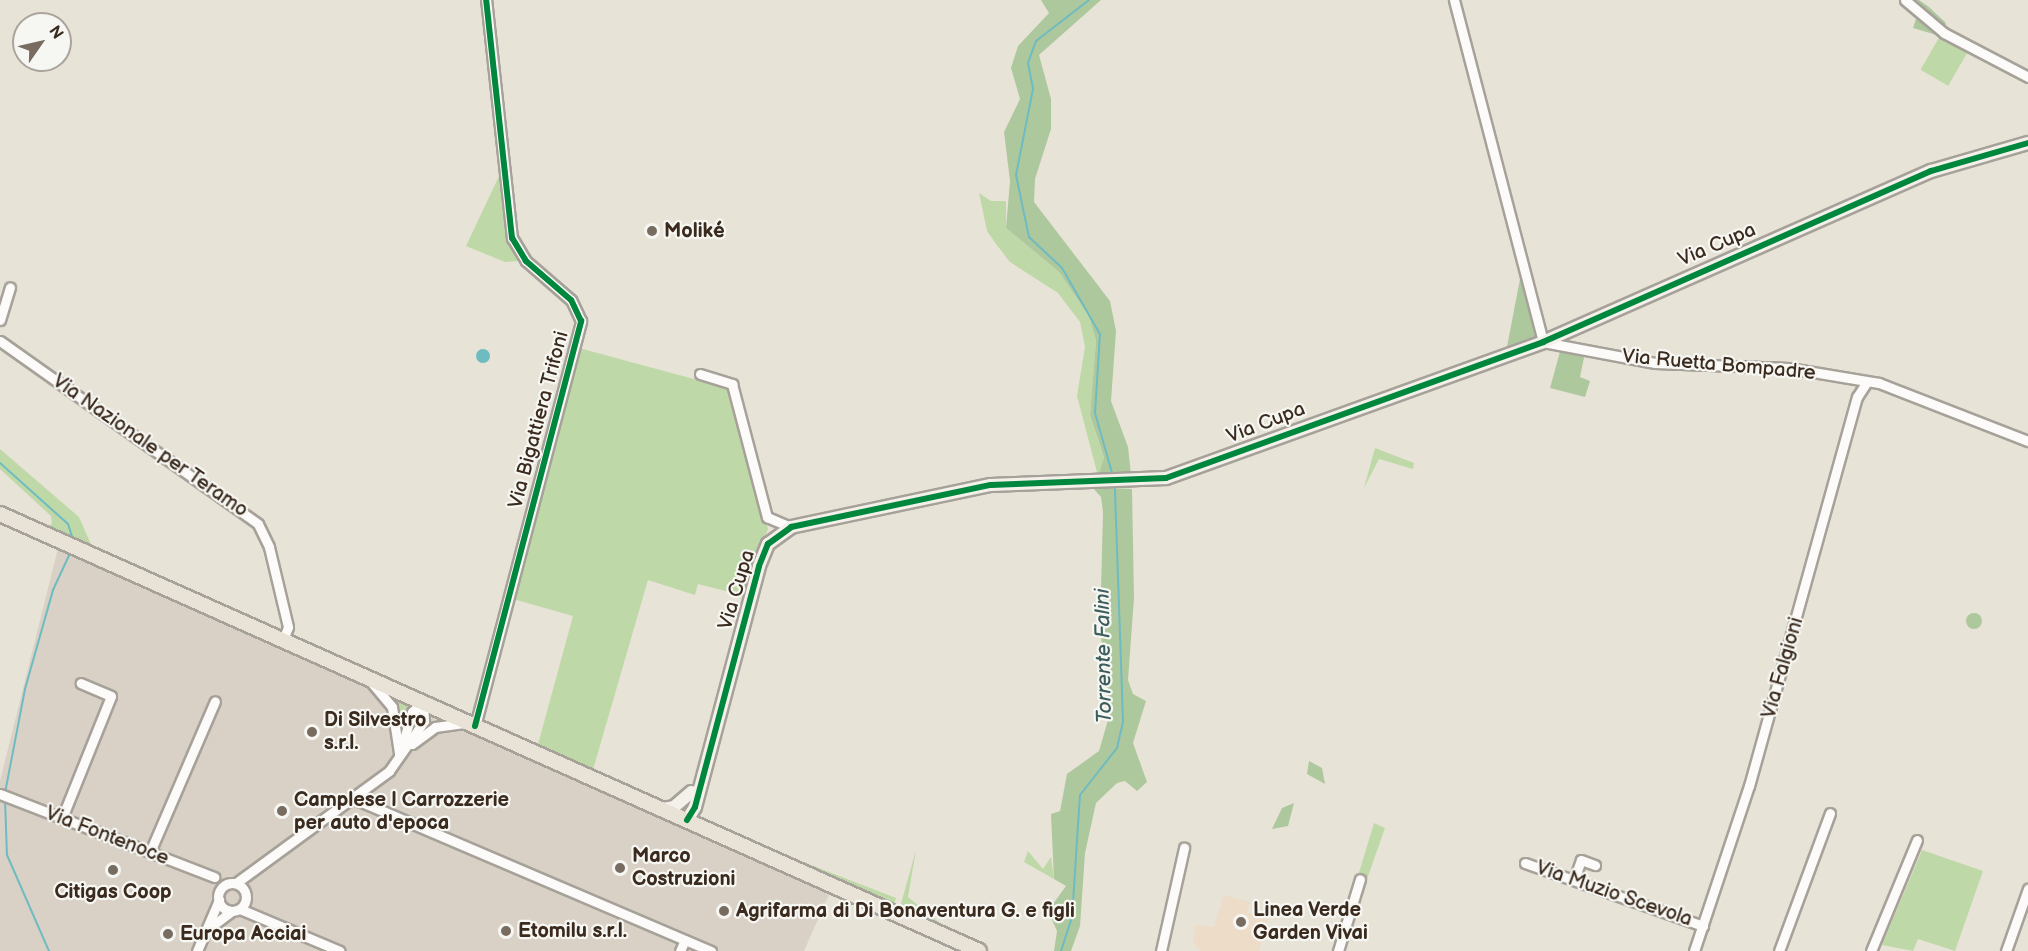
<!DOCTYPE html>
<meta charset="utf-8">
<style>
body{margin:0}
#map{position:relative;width:2028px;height:951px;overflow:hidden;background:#e8e3d7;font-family:"Balsamiq Sans",sans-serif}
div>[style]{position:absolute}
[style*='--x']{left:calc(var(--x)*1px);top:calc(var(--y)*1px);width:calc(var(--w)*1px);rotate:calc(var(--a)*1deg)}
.built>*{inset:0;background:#ecdcc8}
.industrial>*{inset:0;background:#dad1c6}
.green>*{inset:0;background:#bfd8a7;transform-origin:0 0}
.forest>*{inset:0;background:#aec89d}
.round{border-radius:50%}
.water>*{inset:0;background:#6ebbc1}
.stream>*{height:2px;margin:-1px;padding:0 1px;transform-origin:1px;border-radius:1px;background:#6ebbc1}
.roads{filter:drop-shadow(2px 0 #a6a199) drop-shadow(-2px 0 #a6a199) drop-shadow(0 2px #a6a199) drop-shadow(0 -2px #a6a199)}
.street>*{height:9px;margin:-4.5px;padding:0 4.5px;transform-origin:4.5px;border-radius:4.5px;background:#fcfbf9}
.street>.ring{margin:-4.5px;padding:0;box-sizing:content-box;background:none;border:9px solid #fcfbf9;border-radius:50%}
.secondary>*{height:12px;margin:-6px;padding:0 6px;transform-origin:6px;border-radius:6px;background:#f4f1eb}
.primary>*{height:14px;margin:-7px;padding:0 7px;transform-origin:7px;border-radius:7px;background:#e9e2d6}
.cycleway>*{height:6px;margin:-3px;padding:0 3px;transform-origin:3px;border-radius:3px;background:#00873e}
.dots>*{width:16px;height:16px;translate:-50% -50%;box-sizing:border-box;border:3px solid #f6f6f2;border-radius:50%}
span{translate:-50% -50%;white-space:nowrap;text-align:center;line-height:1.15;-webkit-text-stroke:4.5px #f6f6f2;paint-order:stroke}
.poi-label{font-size:20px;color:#3b2a1e;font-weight:700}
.left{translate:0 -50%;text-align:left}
.street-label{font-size:20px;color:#3b2a1e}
.water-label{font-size:21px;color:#3b5d5b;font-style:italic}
.north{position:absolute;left:12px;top:12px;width:60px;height:60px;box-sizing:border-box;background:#f6f6f2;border:2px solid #aba49d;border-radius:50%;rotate:56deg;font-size:16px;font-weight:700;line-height:24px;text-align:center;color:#3b2a1e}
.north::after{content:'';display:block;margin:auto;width:21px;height:27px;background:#786b5f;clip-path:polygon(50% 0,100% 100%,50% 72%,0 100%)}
</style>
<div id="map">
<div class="built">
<div style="clip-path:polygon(1224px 895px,1250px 902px,1247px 913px,1268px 919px,1259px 951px,1201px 951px,1193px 942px,1196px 925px,1214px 927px)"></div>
</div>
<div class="industrial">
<div style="clip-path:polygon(59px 544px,831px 890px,804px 951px,0 951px,0 781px)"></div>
</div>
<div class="green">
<div style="left:1940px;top:36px;width:32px;height:39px;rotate:30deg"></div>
<div style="clip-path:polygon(500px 174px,508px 232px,519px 261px,505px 262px,466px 246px)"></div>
<div style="clip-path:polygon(979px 193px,991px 201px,1006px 201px,1006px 228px,1059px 272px,1089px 316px,1096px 341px,1090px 415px,1104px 459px,1098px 476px,1077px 396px,1085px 347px,1080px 322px,1058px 293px,1010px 262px,996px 244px,987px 231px)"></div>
<div style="clip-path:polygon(579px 348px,727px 388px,768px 529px,745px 596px,698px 584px,695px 595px,648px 580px,592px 773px,537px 748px,573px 616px,513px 599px)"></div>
<div style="clip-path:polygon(1375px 448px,1414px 463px,1413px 469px,1379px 459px,1364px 488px)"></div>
<div style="clip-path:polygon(0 449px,79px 517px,93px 549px,44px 528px,52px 524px,51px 516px,0 469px)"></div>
<div style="clip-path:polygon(392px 697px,413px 705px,404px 735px,402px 717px)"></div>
<div style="clip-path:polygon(1374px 823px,1385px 828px,1367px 879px,1358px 876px)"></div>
<div style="clip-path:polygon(916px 850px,908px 897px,952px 933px,899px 911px)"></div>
<div style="clip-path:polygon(1922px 850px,1983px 871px,1955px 951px,1918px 939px,1913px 951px,1882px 945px)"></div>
<div style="clip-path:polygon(1028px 851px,1043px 869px,1051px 857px,1054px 879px,1024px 862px)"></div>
<div style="clip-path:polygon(780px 853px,896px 898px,893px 908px,779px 856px)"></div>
</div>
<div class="forest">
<div style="clip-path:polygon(1041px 0,1101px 0,1039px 55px,1051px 99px,1051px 129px,1035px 179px,1034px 202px,1110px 301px,1116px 331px,1111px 401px,1128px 447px,1131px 474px,1098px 476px,1104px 458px,1090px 415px,1096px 341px,1089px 316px,1059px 272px,1006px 228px,1010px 181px,1004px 132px,1020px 99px,1011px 68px,1018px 46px,1049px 13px)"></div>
<div style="clip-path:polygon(1899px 0,1919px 0,1929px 7px,1946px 23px,1940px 36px,1913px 28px,1917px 16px)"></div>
<div style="clip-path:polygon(1524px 274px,1540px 339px,1506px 352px,1520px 279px)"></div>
<div style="clip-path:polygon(1561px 348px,1585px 353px,1580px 377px,1590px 381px,1585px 397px,1550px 388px)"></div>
<div style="clip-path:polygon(1092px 487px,1132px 489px,1134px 598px,1128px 680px,1133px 694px,1146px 701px,1133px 743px,1147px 782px,1137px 791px,1125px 781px,1117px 783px,1096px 803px,1085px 853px,1080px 926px,1071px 951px,1054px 951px,1057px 931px,1048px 911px,1066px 886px,1054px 879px,1051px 814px,1060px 811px,1067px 774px,1099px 751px,1110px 713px,1100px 628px,1103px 512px,1101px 497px)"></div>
<div class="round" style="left:1966px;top:613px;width:16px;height:16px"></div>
<div style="clip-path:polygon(1309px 761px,1322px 768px,1325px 784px,1307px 774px)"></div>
<div style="clip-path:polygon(1294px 803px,1288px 826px,1272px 829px,1282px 808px)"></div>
</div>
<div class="water">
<div class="round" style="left:476px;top:349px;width:14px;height:14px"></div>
</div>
<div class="stream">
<div style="--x:1089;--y:0;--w:67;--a:142.3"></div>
<div style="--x:1036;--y:41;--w:23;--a:110"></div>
<div style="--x:1028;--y:63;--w:26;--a:79"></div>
<div style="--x:1033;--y:89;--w:88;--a:101.2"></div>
<div style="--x:1016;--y:175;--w:63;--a:78.2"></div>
<div style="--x:1029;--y:237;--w:45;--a:43.2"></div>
<div style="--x:1062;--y:268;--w:76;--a:60.1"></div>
<div style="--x:1100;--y:334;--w:79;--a:93.6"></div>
<div style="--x:1095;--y:413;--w:66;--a:74.1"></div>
<div style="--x:0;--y:463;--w:91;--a:41.9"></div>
<div style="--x:68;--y:524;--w:19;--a:72"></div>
<div style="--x:5;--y:793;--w:106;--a:-79.1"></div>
<div style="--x:25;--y:689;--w:103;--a:-74.2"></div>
<div style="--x:53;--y:590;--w:43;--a:-65.2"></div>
<div style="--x:5;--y:799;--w:56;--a:88"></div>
<div style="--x:7;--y:855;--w:105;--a:66.4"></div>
<div style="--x:1061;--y:951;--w:35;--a:-72"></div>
<div style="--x:1072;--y:918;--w:123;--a:-86.3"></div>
<div style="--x:1080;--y:795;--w:60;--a:-51.8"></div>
<div style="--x:1117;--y:748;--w:28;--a:-77"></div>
<div style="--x:1123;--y:721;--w:232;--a:-92"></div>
</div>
<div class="roads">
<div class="street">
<div style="--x:1454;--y:0;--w:353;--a:75.4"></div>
<div style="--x:1543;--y:342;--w:114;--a:10.6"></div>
<div style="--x:1655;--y:363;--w:134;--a:2.1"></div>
<div style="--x:1789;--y:368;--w:91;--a:9.5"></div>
<div style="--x:1879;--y:383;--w:160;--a:21.3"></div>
<div style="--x:1905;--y:0;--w:51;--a:40.2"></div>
<div style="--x:1944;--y:33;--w:95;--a:27.6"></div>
<div style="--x:0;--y:320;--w:34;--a:-73"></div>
<div style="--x:0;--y:341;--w:316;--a:35.3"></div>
<div style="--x:258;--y:524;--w:25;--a:64"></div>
<div style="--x:269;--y:547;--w:82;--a:76.6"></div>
<div style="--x:288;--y:627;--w:14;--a:111"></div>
<div style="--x:700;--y:374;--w:34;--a:17"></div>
<div style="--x:732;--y:384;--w:138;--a:75.3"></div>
<div style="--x:767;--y:517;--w:26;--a:23"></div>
<div style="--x:372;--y:683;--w:31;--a:50"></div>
<div style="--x:392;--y:707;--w:47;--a:81.3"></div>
<div style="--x:475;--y:726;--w:419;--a:-75.3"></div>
<div style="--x:581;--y:321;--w:23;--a:-115"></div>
<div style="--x:571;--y:300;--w:60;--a:-139.1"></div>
<div style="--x:526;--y:261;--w:27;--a:-121"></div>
<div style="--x:512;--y:238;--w:239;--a:-96.2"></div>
<div style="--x:412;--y:744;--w:29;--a:-36"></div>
<div style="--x:435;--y:727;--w:29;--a:-8"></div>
<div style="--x:0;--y:794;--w:230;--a:21.2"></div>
<div style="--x:357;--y:800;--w:385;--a:23.1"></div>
<div style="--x:62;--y:818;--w:131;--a:-68.1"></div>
<div style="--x:111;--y:696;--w:33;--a:-157"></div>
<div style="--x:150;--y:852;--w:164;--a:-66.7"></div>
<div style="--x:1525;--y:863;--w:189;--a:19.5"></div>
<div style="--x:1574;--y:880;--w:21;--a:-71"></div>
<div style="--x:1581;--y:860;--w:15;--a:20"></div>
<div class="ring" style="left:218px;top:883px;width:19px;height:19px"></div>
<div style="--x:236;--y:883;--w:190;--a:-36.2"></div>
<div style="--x:389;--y:771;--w:61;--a:-55"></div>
<div style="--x:424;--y:721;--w:19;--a:-93"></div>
<div style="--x:423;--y:702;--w:15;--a:138"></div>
<div style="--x:412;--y:712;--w:46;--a:106.5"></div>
<div style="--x:240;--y:909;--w:108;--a:22.8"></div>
<div style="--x:208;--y:929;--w:30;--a:-37"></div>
<div style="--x:197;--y:951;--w:56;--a:-66.7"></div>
<div style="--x:680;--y:951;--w:12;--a:-66"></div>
<div style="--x:1161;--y:951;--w:106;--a:-77.4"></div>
<div style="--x:1338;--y:951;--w:75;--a:-73"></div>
<div style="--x:1694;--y:951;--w:174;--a:-71.6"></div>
<div style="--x:1749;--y:786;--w:404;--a:-74.5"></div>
<div style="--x:1857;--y:397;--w:17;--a:-57"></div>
<div style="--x:1779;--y:951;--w:147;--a:-69.7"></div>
<div style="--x:1871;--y:951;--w:120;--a:-67.5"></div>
<div style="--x:2006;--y:951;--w:66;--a:-70.5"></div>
</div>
<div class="secondary">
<div style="--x:662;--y:809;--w:12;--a:-9"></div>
<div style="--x:674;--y:807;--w:23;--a:-41"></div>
<div style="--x:687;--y:820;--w:15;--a:-58"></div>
<div style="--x:695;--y:807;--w:249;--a:-75.1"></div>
<div style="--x:759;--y:566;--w:24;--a:-68"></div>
<div style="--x:768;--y:544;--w:29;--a:-36"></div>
<div style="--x:791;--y:527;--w:204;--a:-11.9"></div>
<div style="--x:991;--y:485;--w:175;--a:-2.3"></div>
<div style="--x:1166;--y:478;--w:401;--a:-19.8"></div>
<div style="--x:1543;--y:342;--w:424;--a:-23.8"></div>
<div style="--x:1931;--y:171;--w:101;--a:-16.1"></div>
</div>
<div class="primary">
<div style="--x:0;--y:514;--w:1072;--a:24.05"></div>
</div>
</div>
<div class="cycleway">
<div style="--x:475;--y:726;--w:419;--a:-75.3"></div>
<div style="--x:581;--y:321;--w:23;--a:-115"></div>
<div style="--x:571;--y:300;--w:60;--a:-139.1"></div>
<div style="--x:526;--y:261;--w:27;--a:-121"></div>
<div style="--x:512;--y:238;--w:239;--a:-96.2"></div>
<div style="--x:687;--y:820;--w:15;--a:-58"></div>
<div style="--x:695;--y:807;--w:249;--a:-75.1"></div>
<div style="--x:759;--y:566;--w:24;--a:-68"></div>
<div style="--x:768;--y:544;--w:29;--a:-36"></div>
<div style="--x:791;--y:527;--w:204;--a:-11.9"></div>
<div style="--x:991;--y:485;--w:175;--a:-2.3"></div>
<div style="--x:1166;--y:478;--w:401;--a:-19.8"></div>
<div style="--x:1543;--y:342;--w:424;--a:-23.8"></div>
<div style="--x:1931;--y:171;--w:101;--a:-16.1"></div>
</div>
<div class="dots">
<div style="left:652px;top:231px;background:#786b5f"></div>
<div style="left:312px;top:732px;background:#786b5f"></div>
<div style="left:282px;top:811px;background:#786b5f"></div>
<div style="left:620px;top:868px;background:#786b5f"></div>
<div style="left:113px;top:870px;background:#786b5f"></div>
<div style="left:724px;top:911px;background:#786b5f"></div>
<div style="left:1241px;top:922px;background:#786b5f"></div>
<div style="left:506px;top:931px;background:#786b5f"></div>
<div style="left:168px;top:934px;background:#786b5f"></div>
</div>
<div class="poi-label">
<span class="left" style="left:664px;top:231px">Moliké</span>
<span class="left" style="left:324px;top:732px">Di Silvestro<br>s.r.l.</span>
<span class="left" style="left:294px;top:812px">Camplese | Carrozzerie<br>per auto d'epoca</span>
<span class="left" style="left:632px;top:868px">Marco<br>Costruzioni</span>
<span style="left:113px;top:892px">Citigas Coop</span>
<span class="left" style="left:1253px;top:922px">Linea Verde<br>Garden Vivai</span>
<span class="left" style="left:736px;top:911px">Agrifarma di Di Bonaventura G. e figli</span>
<span class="left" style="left:518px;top:931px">Etomilu s.r.l.</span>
<span class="left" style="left:180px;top:934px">Europa Acciai</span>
</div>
<div class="street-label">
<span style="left:1717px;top:245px;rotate:-23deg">Via Cupa</span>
<span style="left:1719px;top:365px;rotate:5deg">Via Ruetta Bompadre</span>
<span style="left:539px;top:420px;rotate:-75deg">Via Bigattiera Trifoni</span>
<span style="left:1266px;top:423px;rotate:-21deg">Via Cupa</span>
<span style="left:150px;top:446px;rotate:35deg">Via Nazionale per Teramo</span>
<span style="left:737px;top:590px;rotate:-73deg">Via Cupa</span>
<span style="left:1783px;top:668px;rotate:-74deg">Via Falgioni</span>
<span style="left:107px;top:836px;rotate:21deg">Via Fontenoce</span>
<span style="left:1614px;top:894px;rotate:19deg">Via Muzio Scevola</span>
</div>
<div class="water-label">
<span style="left:1104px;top:656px;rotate:-91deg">Torrente Falini</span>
</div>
<div class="north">N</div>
</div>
